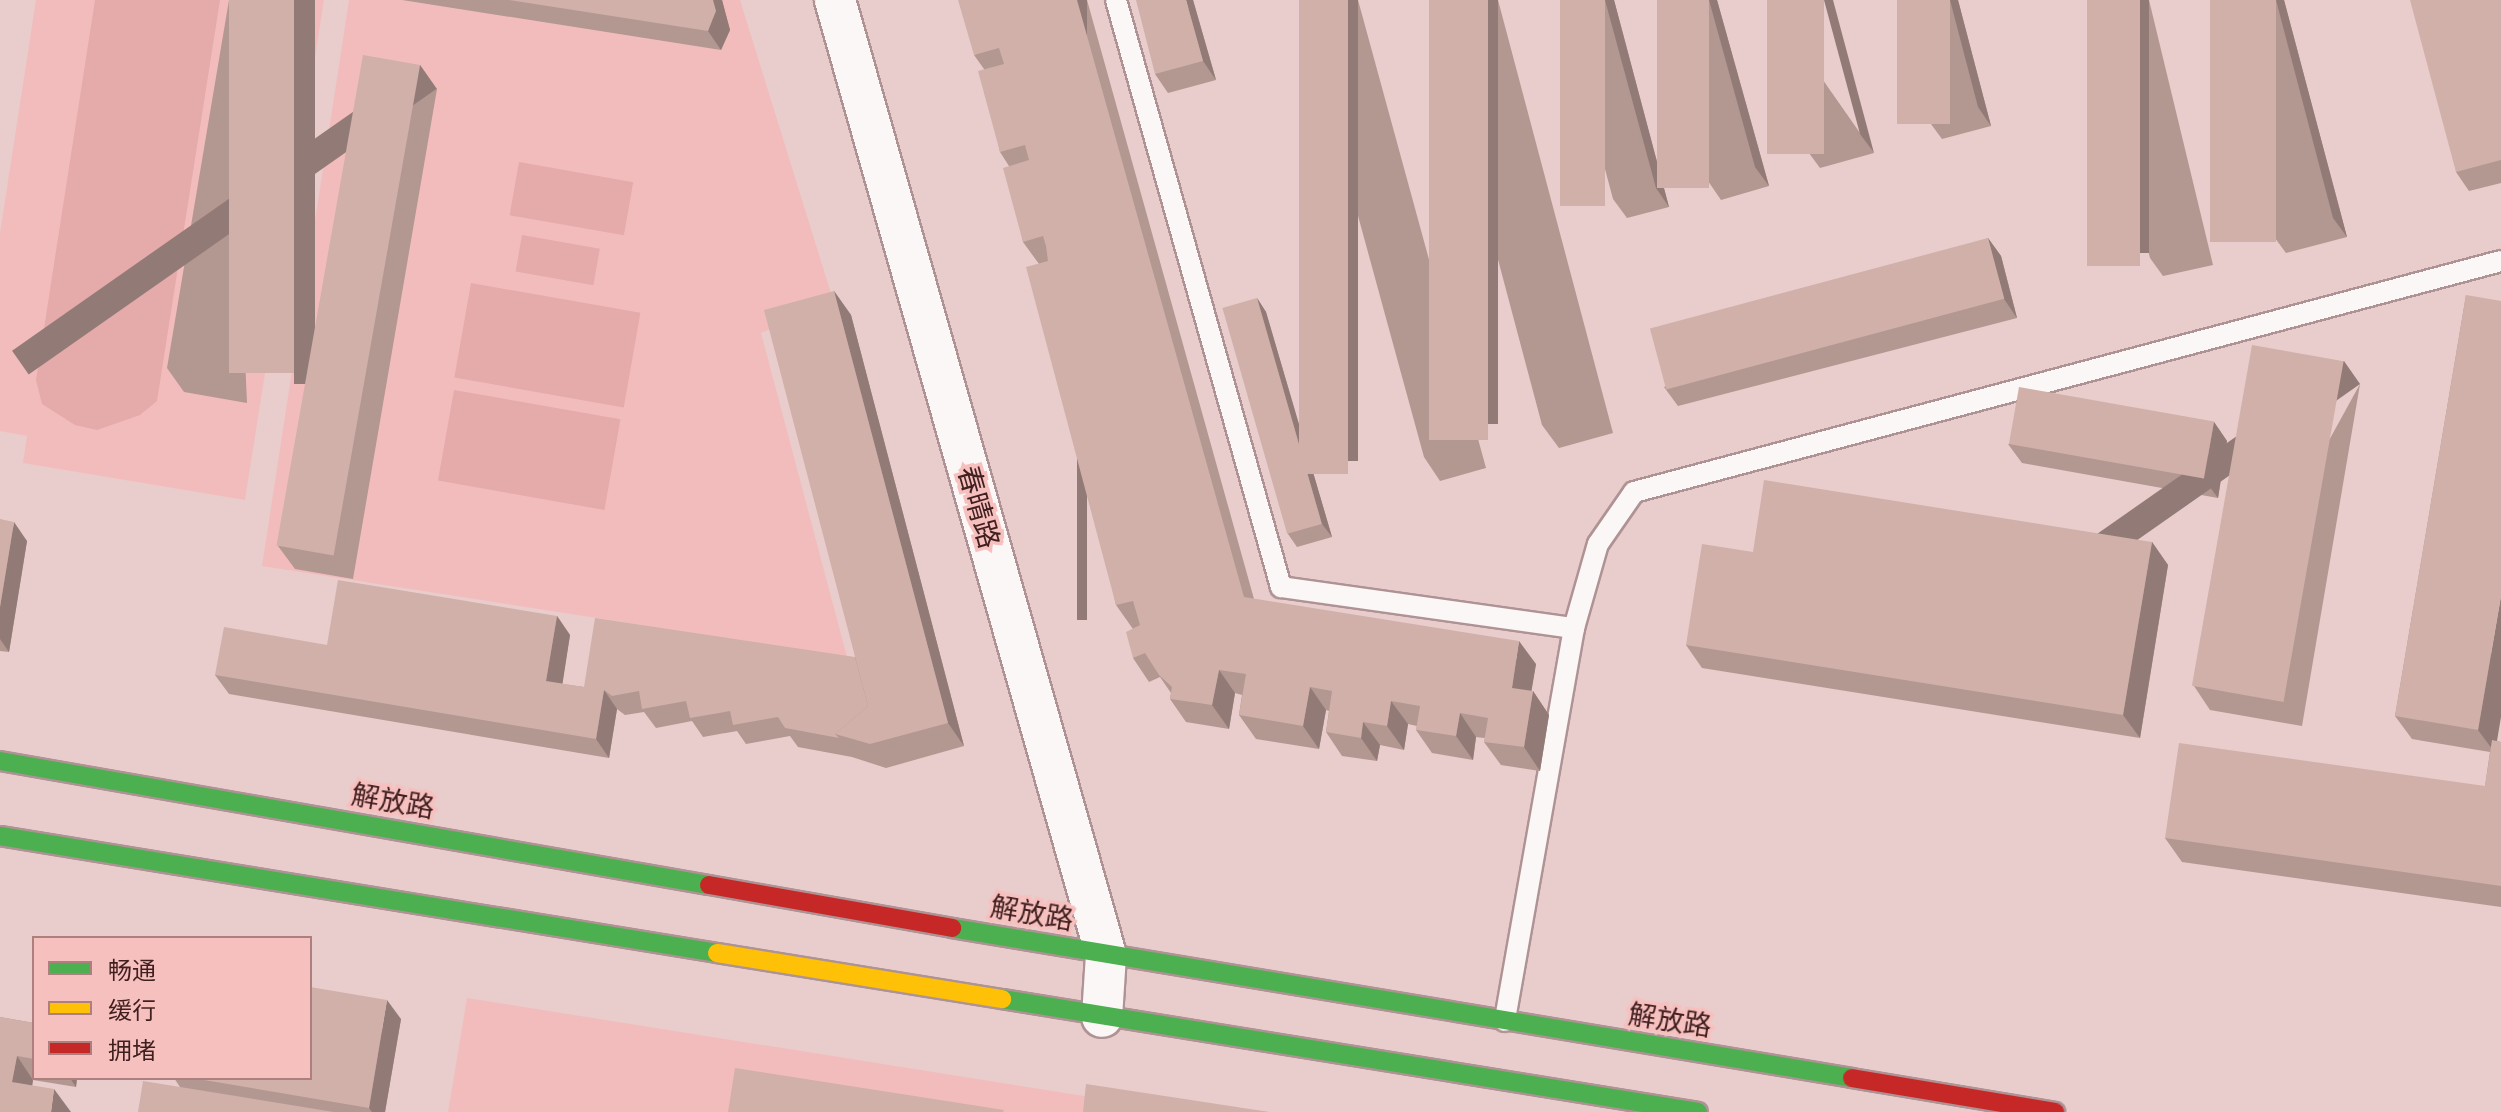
<!DOCTYPE html>
<meta charset="utf-8">
<style>
body{margin:0}
#map{position:relative;width:2501px;height:1112px;overflow:hidden;background:#e9cccc;font-family:"Archivo Narrow","Noto Sans SC",sans-serif}
div>[style]{position:absolute}
[style*='--x']{left:calc(var(--x)*1px);top:calc(var(--y)*1px);width:calc(var(--w)*1px);rotate:calc(var(--a)*1deg)}
.built>*{inset:0;background:#f3bcbc}
.green>*{inset:0;background:#e5aaaa;transform-origin:0 0}
.roads{filter:drop-shadow(2px 0 #af9394) drop-shadow(-2px 0 #af9394) drop-shadow(0 2px #af9394) drop-shadow(0 -2px #af9394)}
.lane>*{height:20px;margin:-10px;padding:0 10px;transform-origin:10px;border-radius:10px;background:#fcf7f7}
.street>*{height:40px;margin:-20px;padding:0 20px;transform-origin:20px;border-radius:20px;background:#fcf7f7}
.fast>*{height:18px;margin:-9px;padding:0 9px;transform-origin:9px;border-radius:9px;background:#4caf50}
.slow>*{height:18px;margin:-9px;padding:0 9px;transform-origin:9px;border-radius:9px;background:#ffc107}
.jam>*{height:18px;margin:-9px;padding:0 9px;transform-origin:9px;border-radius:9px;background:#c62828}
.wall>*{inset:0;background:#b39791}
.shaded-wall>*{inset:0;background:#927b76;transform-origin:0 0}
.building>*{inset:0;background:#d0b0a9;transform-origin:0 0}
span{translate:-50% -50%;white-space:nowrap;text-align:center;line-height:1.15;-webkit-text-stroke:7px #f6c0bf;paint-order:stroke}
.street-label{font-size:28px;color:#401f1f}
.legend{position:absolute;left:32px;top:936px;width:280px;height:144px;box-sizing:border-box;background:#f6c0bf;border:2px solid #ad807f;margin:0;padding:10px 14px;list-style:none;font-size:24px;color:#401f1f}
.legend li{display:flex;align-items:center;gap:16px;height:40px}
.legend b{width:40px;border:2px solid #ad807f}
</style>
<div id="map">
<div class="built">
<div style="clip-path:polygon(36px 0,324px 0,245px 500px,23px 463px,27px 436px,0 431px,0 233px)"></div>
<div style="clip-path:polygon(349px 0,740px 0,834px 303px,761px 333px,847px 657px,262px 566px)"></div>
<div style="clip-path:polygon(467px 998px,1185px 1112px,448px 1112px)"></div>
</div>
<div class="green">
<div style="clip-path:polygon(95px 0,220px 0,157px 401px,140px 415px,97px 430px,75px 425px,42px 404px,36px 380px)"></div>
<div style="left:519px;top:162px;width:116px;height:54px;rotate:10deg"></div>
<div style="left:522px;top:235px;width:79px;height:37px;rotate:10deg"></div>
<div style="left:471px;top:283px;width:172px;height:96px;rotate:10deg"></div>
<div style="left:454px;top:390px;width:169px;height:92px;rotate:10deg"></div>
</div>
<div class="roads">
<div class="lane">
<div style="--x:1116;--y:0;--w:610;--a:74.3"></div>
<div style="--x:1281;--y:587;--w:296;--a:8"></div>
<div style="--x:1574;--y:628;--w:399;--a:100"></div>
<div style="--x:1574;--y:628;--w:87;--a:-74.1"></div>
<div style="--x:1598;--y:544;--w:63;--a:-55.3"></div>
<div style="--x:1634;--y:492;--w:897;--a:-14.92"></div>
</div>
<div class="street">
<div style="--x:835;--y:0;--w:993;--a:74.16"></div>
<div style="--x:1106;--y:955;--w:62;--a:93.7"></div>
</div>
<div class="fast">
<div style="--x:0;--y:761;--w:720;--a:9.92"></div>
<div style="--x:0;--y:836;--w:726;--a:9.27"></div>
<div style="--x:952;--y:928;--w:912;--a:9.46"></div>
<div style="--x:1002;--y:999;--w:705;--a:9.22"></div>
</div>
<div class="slow">
<div style="--x:717;--y:953;--w:289;--a:9.2"></div>
</div>
<div class="jam">
<div style="--x:709;--y:885;--w:247;--a:10"></div>
<div style="--x:1852;--y:1078;--w:206;--a:9.5"></div>
</div>
</div>
<div class="wall">
<div style="clip-path:polygon(229px 0,247px 403px,184px 392px,167px 368px)"></div>
<div style="clip-path:polygon(402px 0,722px 0,730px 30px,721px 50px)"></div>
<div style="clip-path:polygon(1087px 0,1254px 599px,1536px 664px,1531px 691px,1533px 691px,1549px 715px,1540px 771px,1501px 765px,1484px 742px,1485px 738px,1476px 737px,1473px 760px,1432px 753px,1416px 730px,1417px 726px,1408px 724px,1404px 750px,1380px 745px,1377px 761px,1342px 756px,1326px 732px,1329px 711px,1326px 710px,1319px 749px,1256px 739px,1239px 715px,1242px 695px,1235px 693px,1229px 729px,1186px 722px,1170px 699px,1171px 693px,1160px 677px,1149px 682px,1133px 658px,1133px 629px,1116px 605px,1039px 264px,1023px 242px,1009px 166px,1000px 152px,984px 69px,974px 55px)"></div>
<div style="clip-path:polygon(1193px 0,1216px 80px,1168px 93px,1155px 74px)"></div>
<div style="clip-path:polygon(1299px 0,1358px 0,1486px 468px,1440px 481px,1424px 457px)"></div>
<div style="clip-path:polygon(1429px 0,1498px 0,1613px 433px,1559px 448px,1542px 425px)"></div>
<div style="clip-path:polygon(1560px 0,1614px 0,1669px 207px,1627px 218px,1613px 199px)"></div>
<div style="clip-path:polygon(1657px 0,1717px 0,1769px 186px,1721px 200px,1708px 181px)"></div>
<div style="clip-path:polygon(1767px 0,1874px 153px,1820px 168px,1806px 149px)"></div>
<div style="clip-path:polygon(1897px 0,1958px 0,1991px 126px,1942px 139px,1928px 120px)"></div>
<div style="clip-path:polygon(2087px 0,2149px 0,2213px 265px,2163px 276px,2150px 258px)"></div>
<div style="clip-path:polygon(2210px 0,2284px 0,2347px 237px,2286px 253px,2272px 234px)"></div>
<div style="clip-path:polygon(2501px 0,2501px 183px,2469px 191px,2456px 172px)"></div>
<div style="clip-path:polygon(420px 65px,437px 89px,353px 579px,295px 569px,278px 546px)"></div>
<div style="clip-path:polygon(1988px 238px,2001px 256px,2017px 318px,1678px 406px,1664px 387px)"></div>
<div style="clip-path:polygon(834px 291px,851px 315px,964px 746px,886px 768px,852px 757px,798px 747px,790px 736px,746px 744px,737px 731px,703px 737px,692px 721px,656px 728px,644px 712px,625px 715px,617px 709px,609px 758px,229px 694px,215px 675px,327px 645px,557px 616px,570px 635px,562px 684px,584px 687px,855px 657px)"></div>
<div style="clip-path:polygon(2466px 295px,2497px 741px,2501px 742px,2501px 907px,2182px 862px,2165px 838px,2485px 786px,2490px 752px,2412px 739px,2395px 716px)"></div>
<div style="clip-path:polygon(1257px 298px,1266px 312px,1332px 537px,1297px 547px,1288px 534px)"></div>
<div style="clip-path:polygon(2360px 384px,2302px 726px,2210px 710px,2194px 686px)"></div>
<div style="clip-path:polygon(2214px 422px,2227px 441px,2218px 498px,2022px 463px,2008px 444px)"></div>
<div style="clip-path:polygon(0 519px,27px 541px,9px 652px,0 651px)"></div>
<div style="clip-path:polygon(2152px 542px,2168px 565px,2140px 738px,1702px 668px,1686px 645px,1753px 552px)"></div>
<div style="clip-path:polygon(0 1017px,34px 1023px,34px 1078px,77px 1078px,76px 1087px,33px 1080px,32px 1086px,0 1112px)"></div>
<div style="clip-path:polygon(401px 1019px,385px 1112px,138px 1112px,180px 1087px,174px 1078px,310px 1078px)"></div>
</div>
<div class="shaded-wall">
<div style="left:294px;top:0;width:21px;height:384px"></div>
<div style="clip-path:polygon(713px 0,722px 0,730px 30px,721px 50px,708px 31px)"></div>
<div style="left:1077px;top:0;width:10px;height:620px"></div>
<div style="clip-path:polygon(1186px 0,1193px 0,1216px 80px,1203px 61px)"></div>
<div style="left:1348px;top:0;width:10px;height:461px"></div>
<div style="left:1488px;top:0;width:10px;height:424px"></div>
<div style="clip-path:polygon(1605px 0,1614px 0,1669px 207px,1656px 188px)"></div>
<div style="clip-path:polygon(1709px 0,1717px 0,1769px 186px,1755px 167px)"></div>
<div style="clip-path:polygon(1824px 0,1833px 0,1874px 153px,1860px 134px)"></div>
<div style="clip-path:polygon(1950px 0,1958px 0,1991px 126px,1978px 107px)"></div>
<div style="left:2140px;top:0;width:9px;height:253px"></div>
<div style="clip-path:polygon(2276px 0,2284px 0,2347px 237px,2333px 218px)"></div>
<div style="left:420px;top:65px;width:29px;height:498px;rotate:55deg"></div>
<div style="clip-path:polygon(1988px 238px,2001px 256px,2017px 318px,2004px 299px)"></div>
<div style="clip-path:polygon(834px 291px,851px 315px,964px 746px,948px 723px)"></div>
<div style="clip-path:polygon(1257px 298px,1266px 312px,1332px 537px,1322px 524px)"></div>
<div style="left:2344px;top:361px;width:28px;height:346px;rotate:55deg"></div>
<div style="clip-path:polygon(2214px 422px,2227px 441px,2218px 498px,2204px 479px)"></div>
<div style="clip-path:polygon(14px 522px,27px 541px,9px 652px,0 639px,0 607px)"></div>
<div style="clip-path:polygon(2152px 542px,2168px 565px,2140px 738px,2123px 715px)"></div>
<div style="clip-path:polygon(2501px 596px,2501px 717px,2495px 753px,2478px 730px)"></div>
<div style="clip-path:polygon(557px 616px,570px 635px,560px 700px,546px 681px)"></div>
<div style="clip-path:polygon(1519px 641px,1536px 664px,1528px 712px,1512px 688px)"></div>
<div style="clip-path:polygon(1219px 670px,1235px 693px,1229px 729px,1212px 705px)"></div>
<div style="clip-path:polygon(1310px 687px,1326px 710px,1319px 749px,1303px 726px)"></div>
<div style="clip-path:polygon(604px 690px,617px 709px,609px 758px,596px 739px)"></div>
<div style="clip-path:polygon(1533px 691px,1549px 715px,1540px 771px,1524px 747px)"></div>
<div style="clip-path:polygon(1391px 701px,1408px 724px,1404px 750px,1387px 726px)"></div>
<div style="clip-path:polygon(1460px 713px,1476px 737px,1473px 760px,1456px 736px)"></div>
<div style="clip-path:polygon(1363px 722px,1380px 745px,1377px 761px,1361px 738px)"></div>
<div style="clip-path:polygon(387px 1000px,401px 1019px,385px 1112px,372px 1112px,369px 1108px)"></div>
<div style="clip-path:polygon(17px 1056px,33px 1080px,29px 1106px,12px 1082px)"></div>
<div style="clip-path:polygon(70px 1078px,77px 1078px,76px 1087px)"></div>
<div style="clip-path:polygon(54px 1089px,71px 1112px,51px 1112px)"></div>
</div>
<div class="building">
<div style="left:229px;top:0;width:65px;height:373px"></div>
<div style="clip-path:polygon(509px 0,713px 0,716px 11px,708px 31px)"></div>
<div style="clip-path:polygon(958px 0,1077px 0,1244px 597px,1519px 641px,1512px 688px,1533px 691px,1524px 747px,1484px 742px,1488px 718px,1460px 713px,1456px 736px,1416px 730px,1420px 706px,1391px 701px,1387px 726px,1363px 722px,1361px 738px,1326px 732px,1332px 691px,1310px 687px,1303px 726px,1239px 715px,1246px 674px,1219px 670px,1212px 705px,1170px 699px,1172px 687px,1159px 675px,1145px 653px,1133px 658px,1126px 632px,1140px 625px,1133px 601px,1116px 605px,1026px 267px,1048px 261px,1046px 246px,1043px 236px,1023px 242px,1003px 168px,1029px 160px,1025px 145px,1000px 152px,978px 71px,1004px 64px,999px 48px,974px 55px)"></div>
<div style="clip-path:polygon(1136px 0,1186px 0,1203px 61px,1155px 74px)"></div>
<div style="left:1299px;top:0;width:49px;height:474px"></div>
<div style="left:1429px;top:0;width:59px;height:440px"></div>
<div style="left:1560px;top:0;width:45px;height:206px"></div>
<div style="left:1657px;top:0;width:52px;height:188px"></div>
<div style="left:1767px;top:0;width:57px;height:154px"></div>
<div style="left:1897px;top:0;width:53px;height:124px"></div>
<div style="left:2087px;top:0;width:53px;height:266px"></div>
<div style="left:2210px;top:0;width:66px;height:242px"></div>
<div style="clip-path:polygon(2410px 0,2501px 0,2501px 160px,2456px 172px)"></div>
<div style="left:363px;top:55px;width:58px;height:498px;rotate:10deg"></div>
<div style="left:1988px;top:238px;width:63px;height:350px;rotate:75deg"></div>
<div style="clip-path:polygon(834px 291px,948px 723px,870px 744px,835px 734px,868px 706px,764px 310px)"></div>
<div style="clip-path:polygon(2466px 295px,2501px 301px,2501px 596px,2478px 730px,2395px 716px)"></div>
<div style="left:1257px;top:298px;width:235px;height:36px;rotate:74deg"></div>
<div style="left:2252px;top:345px;width:93px;height:346px;rotate:10deg"></div>
<div style="left:2019px;top:387px;width:198px;height:58px;rotate:10deg"></div>
<div style="clip-path:polygon(1764px 480px,2152px 542px,2123px 715px,1686px 645px,1702px 544px,1753px 552px)"></div>
<div style="clip-path:polygon(0 519px,14px 522px,0 607px)"></div>
<div style="clip-path:polygon(338px 580px,557px 616px,546px 681px,584px 687px,595px 618px,855px 657px,868px 706px,835px 734px,839px 738px,785px 728px,778px 717px,733px 725px,730px 711px,690px 718px,686px 701px,642px 709px,639px 691px,612px 696px,604px 690px,596px 739px,215px 675px,224px 627px,327px 645px)"></div>
<div style="clip-path:polygon(2492px 740px,2501px 742px,2501px 886px,2165px 838px,2179px 743px,2485px 786px)"></div>
<div style="clip-path:polygon(310px 987px,387px 1000px,369px 1108px,192px 1078px,310px 1078px)"></div>
<div style="clip-path:polygon(0 1017px,34px 1023px,34px 1059px,17px 1056px,12px 1082px,54px 1089px,51px 1112px,0 1112px)"></div>
<div style="clip-path:polygon(735px 1068px,1004px 1110px,1003px 1112px,728px 1112px)"></div>
<div style="clip-path:polygon(143px 1081px,334px 1112px,138px 1112px)"></div>
<div style="clip-path:polygon(1086px 1084px,1270px 1112px,1083px 1112px)"></div>
</div>
<div class="street-label">
<span style="left:979px;top:507px;rotate:74deg">春晴路</span>
<span style="left:393px;top:801px;rotate:10deg">解放路</span>
<span style="left:1032px;top:913px;rotate:10deg">解放路</span>
<span style="left:1670px;top:1020px;rotate:9deg">解放路</span>
</div>
<ul class="legend">
<li><b style="height:10px;background:#4caf50"></b>畅通</li>
<li><b style="height:10px;background:#ffc107"></b>缓行</li>
<li><b style="height:10px;background:#c62828"></b>拥堵</li>
</ul>
</div>
